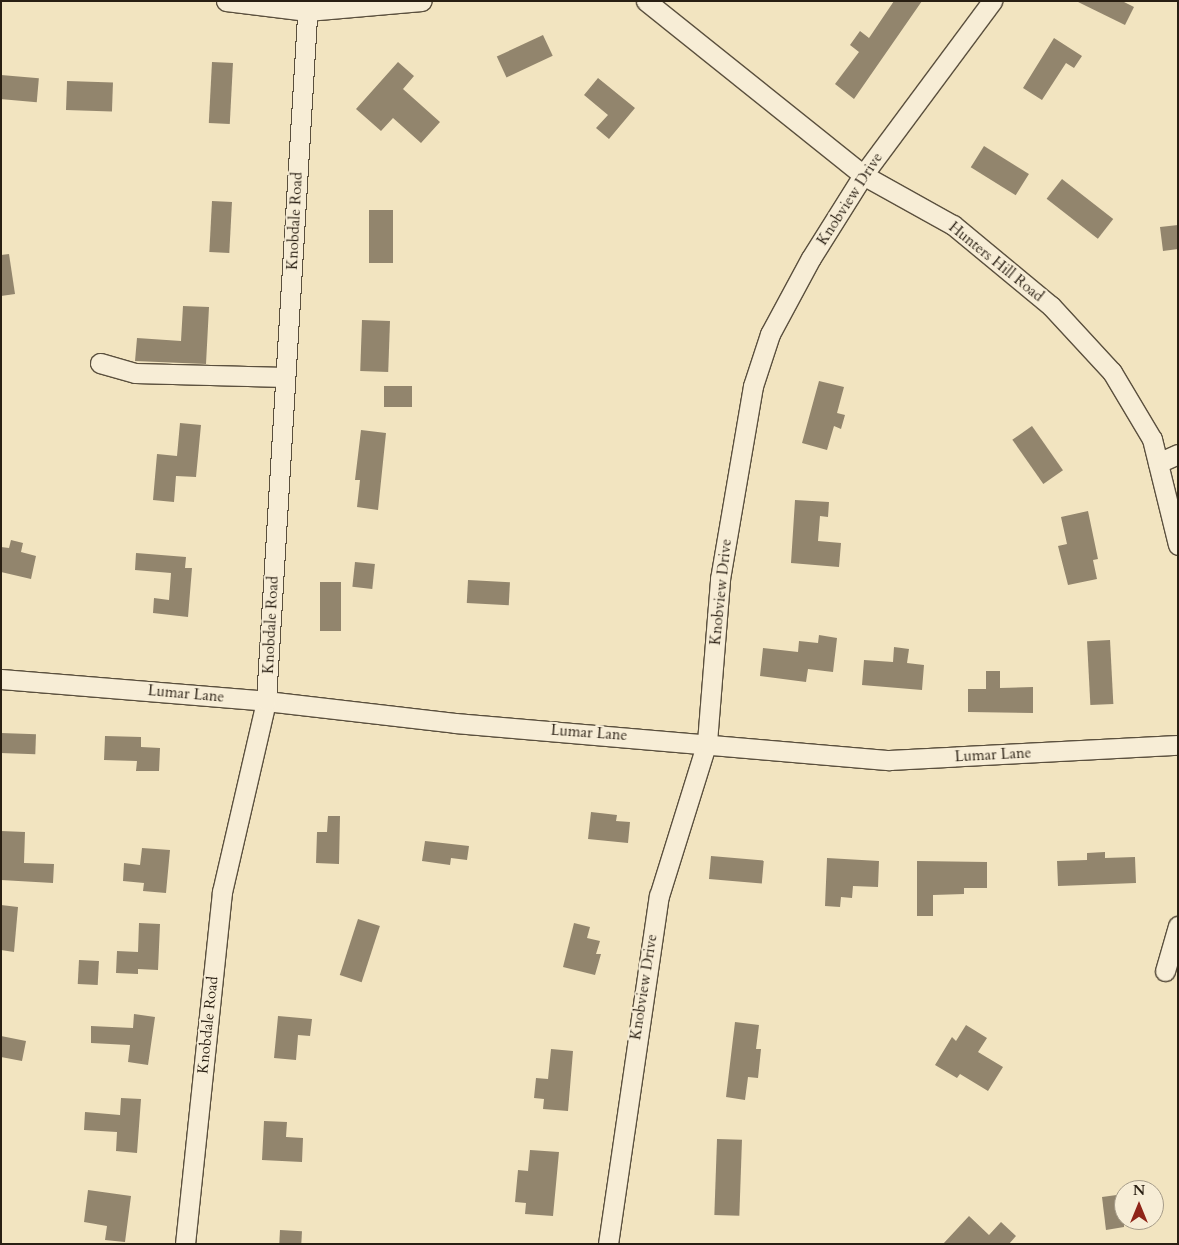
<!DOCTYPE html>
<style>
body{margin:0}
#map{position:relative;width:1179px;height:1245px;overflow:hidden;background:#f2e4c0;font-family:Cardo,serif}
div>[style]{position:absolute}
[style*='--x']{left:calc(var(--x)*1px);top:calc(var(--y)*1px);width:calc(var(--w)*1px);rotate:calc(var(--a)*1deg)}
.building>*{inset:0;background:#92856d;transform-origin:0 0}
.roads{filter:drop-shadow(1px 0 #5b503e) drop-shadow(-1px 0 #5b503e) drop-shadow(0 1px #5b503e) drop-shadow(0 -1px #5b503e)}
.minor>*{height:19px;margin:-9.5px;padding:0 9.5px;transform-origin:9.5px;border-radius:9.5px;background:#f7edd6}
span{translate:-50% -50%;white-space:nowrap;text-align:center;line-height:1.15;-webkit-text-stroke:4px #f7edd6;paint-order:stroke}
.street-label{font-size:15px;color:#291f13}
.frame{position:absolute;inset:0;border:2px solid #291f13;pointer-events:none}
.north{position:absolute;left:1114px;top:1180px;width:50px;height:50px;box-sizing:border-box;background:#f7edd6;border:1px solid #a59b88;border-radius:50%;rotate:0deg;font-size:14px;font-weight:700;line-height:20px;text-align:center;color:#291f13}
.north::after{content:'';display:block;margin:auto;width:18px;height:22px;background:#8f2418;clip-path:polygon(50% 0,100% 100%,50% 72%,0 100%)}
</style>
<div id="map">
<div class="building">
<div style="clip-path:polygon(894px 1px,922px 1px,854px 99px,835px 84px,859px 52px,850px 45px,860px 31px,869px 38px)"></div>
<div style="clip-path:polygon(1076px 1px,1122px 1px,1134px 7px,1125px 25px)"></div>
<div style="left:543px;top:35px;width:23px;height:51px;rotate:65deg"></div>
<div style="clip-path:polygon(1054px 38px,1082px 56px,1074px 68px,1066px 63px,1042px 100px,1023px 88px)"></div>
<div style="left:212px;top:62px;width:21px;height:61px;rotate:3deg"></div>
<div style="clip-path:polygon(398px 62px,414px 76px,403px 89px,440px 122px,421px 143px,393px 118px,381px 131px,356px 109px)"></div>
<div style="left:1px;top:75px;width:38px;height:24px;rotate:5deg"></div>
<div style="clip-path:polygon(598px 78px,635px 108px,609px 139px,596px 128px,608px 115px,584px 95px)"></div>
<div style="left:67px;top:81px;width:46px;height:29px;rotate:2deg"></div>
<div style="left:984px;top:146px;width:53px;height:25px;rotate:32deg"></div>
<div style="left:1062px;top:179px;width:65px;height:25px;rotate:38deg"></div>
<div style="left:212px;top:201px;width:20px;height:51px;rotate:3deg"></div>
<div style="left:369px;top:210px;width:24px;height:53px"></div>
<div style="clip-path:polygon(1178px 225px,1178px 249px,1163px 251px,1160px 227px)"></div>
<div style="clip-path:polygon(9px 254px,15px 294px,1px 296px,1px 255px)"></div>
<div style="clip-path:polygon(183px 306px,209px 307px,206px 364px,135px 361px,137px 338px,181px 341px)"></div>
<div style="left:362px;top:320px;width:28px;height:51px;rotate:2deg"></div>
<div style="clip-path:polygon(819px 381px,844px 387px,837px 413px,845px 415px,841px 429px,834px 426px,827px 450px,802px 443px)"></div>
<div style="left:384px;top:386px;width:28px;height:21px"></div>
<div style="clip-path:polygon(180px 423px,201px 425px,196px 477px,176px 476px,174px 502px,153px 500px,157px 454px,177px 456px)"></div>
<div style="left:1032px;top:426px;width:54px;height:24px;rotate:55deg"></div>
<div style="clip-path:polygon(361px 430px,386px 433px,378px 510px,357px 507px,360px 480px,355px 480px)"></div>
<div style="clip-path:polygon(795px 500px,829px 502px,828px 517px,820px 516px,818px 541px,841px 543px,839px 567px,791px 563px)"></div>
<div style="clip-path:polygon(1088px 511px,1098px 559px,1093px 560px,1097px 579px,1068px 585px,1058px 546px,1067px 544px,1061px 517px)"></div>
<div style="clip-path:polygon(11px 540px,23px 543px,21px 552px,36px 556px,31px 579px,1px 572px,1px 547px,9px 548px)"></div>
<div style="clip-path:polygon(136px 553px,186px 557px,185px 568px,192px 568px,188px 617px,153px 613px,154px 598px,169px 600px,171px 573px,135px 570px)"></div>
<div style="left:355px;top:562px;width:20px;height:25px;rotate:6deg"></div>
<div style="left:468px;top:580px;width:42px;height:23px;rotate:3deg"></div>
<div style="left:320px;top:582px;width:21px;height:49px"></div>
<div style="clip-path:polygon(819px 635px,837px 638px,833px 672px,808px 669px,806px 682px,760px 676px,763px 648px,798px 652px,799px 641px,818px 643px)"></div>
<div style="left:1110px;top:640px;width:64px;height:23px;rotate:87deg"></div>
<div style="clip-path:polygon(894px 647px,909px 649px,907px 663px,924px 665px,922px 690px,862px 685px,864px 660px,893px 662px)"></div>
<div style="clip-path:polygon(986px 671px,1000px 671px,1000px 688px,1033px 687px,1033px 713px,968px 712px,968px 689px,986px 689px)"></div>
<div style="left:1px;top:733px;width:35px;height:20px;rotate:2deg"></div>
<div style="clip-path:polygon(105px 736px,141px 737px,141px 747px,160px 748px,159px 771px,136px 771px,137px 761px,104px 760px)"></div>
<div style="clip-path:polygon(591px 812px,617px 815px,616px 821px,630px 822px,628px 843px,588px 839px)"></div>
<div style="clip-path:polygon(328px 816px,340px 816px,339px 864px,316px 863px,317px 832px,327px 832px)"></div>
<div style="clip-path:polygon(1px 831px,25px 832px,24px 863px,54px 864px,53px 883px,1px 880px)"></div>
<div style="clip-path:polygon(425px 841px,469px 846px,467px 860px,451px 858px,450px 865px,422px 861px)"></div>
<div style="clip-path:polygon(142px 848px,170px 850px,166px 893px,143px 891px,144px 883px,123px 881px,124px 863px,140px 865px)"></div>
<div style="clip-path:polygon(1105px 852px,1105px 858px,1135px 857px,1136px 883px,1058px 886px,1057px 861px,1087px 860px,1087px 853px)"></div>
<div style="left:711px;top:856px;width:53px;height:23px;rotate:5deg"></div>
<div style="clip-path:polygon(827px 858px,879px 861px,878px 887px,853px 886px,852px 898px,841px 897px,840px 907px,825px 906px)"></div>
<div style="clip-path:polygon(917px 861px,987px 862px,987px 888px,964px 888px,964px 894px,933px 895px,933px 916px,917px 916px)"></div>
<div style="clip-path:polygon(1px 905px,18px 907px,14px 952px,1px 950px)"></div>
<div style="left:358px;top:919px;width:23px;height:59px;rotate:18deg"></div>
<div style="clip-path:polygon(139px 923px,160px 924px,158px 970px,138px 969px,138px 974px,116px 973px,117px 951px,138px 952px)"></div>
<div style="clip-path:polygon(574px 923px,590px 927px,587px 938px,600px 941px,596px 954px,601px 954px,595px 975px,563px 967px)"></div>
<div style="left:79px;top:960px;width:20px;height:24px;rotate:3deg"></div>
<div style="clip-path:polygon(134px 1014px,155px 1017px,148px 1065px,128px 1062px,130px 1045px,91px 1043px,91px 1026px,133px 1028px)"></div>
<div style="clip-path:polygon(278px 1016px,312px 1019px,310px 1036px,298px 1035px,296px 1060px,274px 1058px)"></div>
<div style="clip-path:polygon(735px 1022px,759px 1025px,756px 1049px,761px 1049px,758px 1078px,748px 1077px,745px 1100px,726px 1097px)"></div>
<div style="clip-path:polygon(966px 1025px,987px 1038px,978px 1052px,1003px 1067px,988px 1091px,960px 1074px,957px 1078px,935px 1065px,952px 1037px,956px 1041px)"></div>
<div style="clip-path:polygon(1px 1036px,26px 1041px,22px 1061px,1px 1057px)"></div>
<div style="clip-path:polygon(551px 1049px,573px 1051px,568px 1111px,543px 1109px,544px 1099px,534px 1098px,536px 1078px,548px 1079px)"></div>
<div style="clip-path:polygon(121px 1098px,141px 1099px,137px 1153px,116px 1151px,117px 1132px,84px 1130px,85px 1112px,120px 1115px)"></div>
<div style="clip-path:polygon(264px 1121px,287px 1122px,286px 1137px,303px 1138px,302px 1162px,262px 1160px)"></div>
<div style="left:717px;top:1139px;width:25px;height:76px;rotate:2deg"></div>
<div style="clip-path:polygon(530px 1150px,559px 1152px,553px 1216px,525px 1214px,526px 1203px,515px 1202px,518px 1170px,528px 1171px)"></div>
<div style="clip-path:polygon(88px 1190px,131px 1196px,125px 1242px,105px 1240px,107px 1226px,84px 1222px)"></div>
<div style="clip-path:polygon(1124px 1194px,1124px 1227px,1106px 1230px,1102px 1197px)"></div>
<div style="clip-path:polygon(969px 1216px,989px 1235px,1001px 1222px,1016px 1236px,1009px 1244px,943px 1244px)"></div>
<div style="left:280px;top:1230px;width:22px;height:14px;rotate:3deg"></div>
</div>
<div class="roads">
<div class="minor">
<div style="--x:226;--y:1;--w:82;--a:7"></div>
<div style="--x:307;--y:11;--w:115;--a:-5"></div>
<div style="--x:646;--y:1;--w:278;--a:38.7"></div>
<div style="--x:863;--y:175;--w:103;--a:29.1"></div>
<div style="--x:953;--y:225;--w:127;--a:39.6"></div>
<div style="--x:1051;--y:306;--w:90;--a:47.3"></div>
<div style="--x:1112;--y:372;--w:78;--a:59.2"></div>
<div style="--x:1152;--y:439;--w:109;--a:76.2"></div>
<div style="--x:100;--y:363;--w:36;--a:16"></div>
<div style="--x:135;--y:373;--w:150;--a:1.5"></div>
<div style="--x:1158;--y:463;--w:22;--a:-24"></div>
<div style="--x:1;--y:679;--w:266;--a:4.7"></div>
<div style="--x:266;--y:701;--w:190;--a:6.6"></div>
<div style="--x:455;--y:723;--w:436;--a:4.9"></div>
<div style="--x:889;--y:760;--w:289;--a:-3"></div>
<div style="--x:1165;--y:971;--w:47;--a:-73.9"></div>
<div style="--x:185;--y:1244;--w:354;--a:-84"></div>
<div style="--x:222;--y:892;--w:196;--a:-77"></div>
<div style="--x:266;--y:701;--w:701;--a:-86.57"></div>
<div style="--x:608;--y:1244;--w:352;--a:-81.7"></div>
<div style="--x:659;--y:896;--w:161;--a:-72.7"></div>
<div style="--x:707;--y:742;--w:164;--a:-85.4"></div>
<div style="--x:720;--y:579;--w:196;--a:-80.3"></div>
<div style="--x:753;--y:386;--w:55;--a:-71.9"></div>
<div style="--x:770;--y:334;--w:86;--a:-61.7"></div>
<div style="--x:811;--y:258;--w:98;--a:-57.9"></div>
<div style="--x:863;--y:175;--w:217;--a:-53.4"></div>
</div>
</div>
<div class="street-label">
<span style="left:850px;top:199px;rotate:-57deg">Knobview Drive</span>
<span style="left:295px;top:221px;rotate:-87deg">Knobdale Road</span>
<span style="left:996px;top:262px;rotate:39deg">Hunters Hill Road</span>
<span style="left:721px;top:592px;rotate:-84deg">Knobview Drive</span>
<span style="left:271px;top:625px;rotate:-87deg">Knobdale Road</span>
<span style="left:186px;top:694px;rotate:5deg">Lumar Lane</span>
<span style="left:589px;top:733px;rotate:4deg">Lumar Lane</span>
<span style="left:993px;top:755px;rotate:-3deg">Lumar Lane</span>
<span style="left:644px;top:987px;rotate:-81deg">Knobview Drive</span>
<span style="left:208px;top:1025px;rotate:-84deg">Knobdale Road</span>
</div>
<div class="frame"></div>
<div class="north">N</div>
</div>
